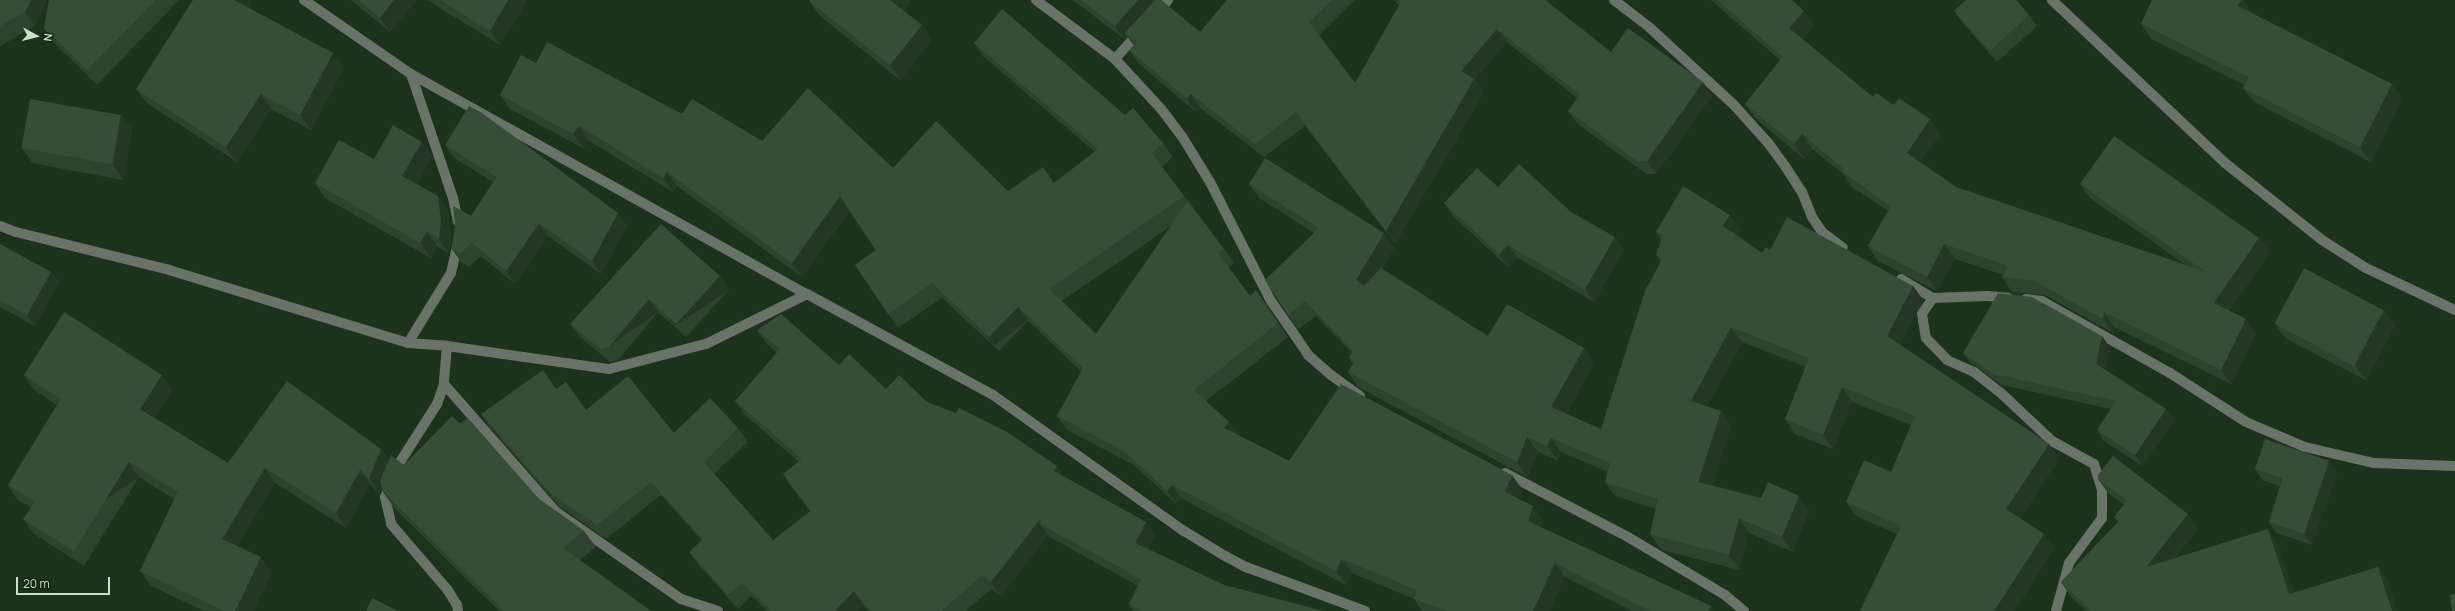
<!DOCTYPE html>
<style>
body{margin:0}
#map{position:relative;width:2455px;height:611px;overflow:hidden;background:#1d321d;font-family:Manrope,sans-serif}
div>[style]{position:absolute}
[style*='--x']{left:calc(var(--x)*1px);top:calc(var(--y)*1px);width:calc(var(--w)*1px);rotate:calc(var(--a)*1deg)}
.minor>*{height:10px;margin:-5px;padding:0 5px;transform-origin:5px;border-radius:5px;background:#697369}
.wall>*{inset:0;background:#2f422f}
.shaded-wall>*{inset:0;background:#263626;transform-origin:0 0}
.building>*{inset:0;background:#374d37;transform-origin:0 0}
span{translate:-50% -50%;white-space:nowrap;text-align:center;line-height:1.15;-webkit-text-stroke:3px #132814;paint-order:stroke}
.north{position:absolute;left:16px;top:16px;width:40px;height:40px;-webkit-text-stroke:3px #132814;paint-order:stroke;rotate:97deg;font-size:11px;font-weight:700;line-height:16px;text-align:center;color:#cedbce}
.north::after{content:'';display:block;margin:auto;width:14px;height:18px;background:#cedbce;clip-path:polygon(50% 0,100% 100%,50% 72%,0 100%)}
.scale{position:absolute;left:16px;top:577px;width:94px;height:18px;box-sizing:border-box;border:2px solid #cedbce;border-top:0;padding-left:5px;font-size:12px;line-height:14px;white-space:nowrap;color:#cedbce;-webkit-text-stroke:3px #132814;paint-order:stroke}
</style>
<div id="map">
<div class="minor">
<div style="--x:304;--y:0;--w:130;--a:34.7"></div>
<div style="--x:411;--y:74;--w:453;--a:29.1"></div>
<div style="--x:807;--y:294;--w:212;--a:28.5"></div>
<div style="--x:993;--y:395;--w:234;--a:35.5"></div>
<div style="--x:1184;--y:531;--w:48;--a:31.4"></div>
<div style="--x:1225;--y:556;--w:24;--a:28"></div>
<div style="--x:1246;--y:567;--w:127;--a:20.3"></div>
<div style="--x:1036;--y:0;--w:99;--a:36.8"></div>
<div style="--x:1115;--y:59;--w:69;--a:47.3"></div>
<div style="--x:1162;--y:110;--w:35;--a:53"></div>
<div style="--x:1183;--y:138;--w:52;--a:58.5"></div>
<div style="--x:1210;--y:182;--w:134;--a:62.9"></div>
<div style="--x:1271;--y:301;--w:37;--a:55"></div>
<div style="--x:1292;--y:331;--w:29;--a:56"></div>
<div style="--x:1308;--y:355;--w:30;--a:41"></div>
<div style="--x:1331;--y:375;--w:36;--a:36"></div>
<div style="--x:1614;--y:0;--w:44;--a:37.6"></div>
<div style="--x:1649;--y:27;--w:115;--a:42.5"></div>
<div style="--x:1734;--y:105;--w:52;--a:48.1"></div>
<div style="--x:1769;--y:144;--w:27;--a:54"></div>
<div style="--x:1785;--y:166;--w:31;--a:57"></div>
<div style="--x:1802;--y:192;--w:27;--a:68"></div>
<div style="--x:1812;--y:217;--w:18;--a:56"></div>
<div style="--x:1822;--y:232;--w:26;--a:37"></div>
<div style="--x:2052;--y:0;--w:238;--a:43.3"></div>
<div style="--x:2225;--y:163;--w:124;--a:38.4"></div>
<div style="--x:2322;--y:240;--w:52;--a:32.5"></div>
<div style="--x:2366;--y:268;--w:98;--a:25.3"></div>
<div style="--x:1157;--y:14;--w:18;--a:-52"></div>
<div style="--x:1115;--y:59;--w:38;--a:-48"></div>
<div style="--x:411;--y:74;--w:131;--a:71.3"></div>
<div style="--x:453;--y:198;--w:24;--a:78"></div>
<div style="--x:0;--y:226;--w:17;--a:21"></div>
<div style="--x:16;--y:232;--w:158;--a:13.9"></div>
<div style="--x:169;--y:270;--w:250;--a:17"></div>
<div style="--x:408;--y:343;--w:39;--a:4"></div>
<div style="--x:447;--y:346;--w:164;--a:8.1"></div>
<div style="--x:609;--y:369;--w:100;--a:-14.5"></div>
<div style="--x:706;--y:344;--w:113;--a:-26.3"></div>
<div style="--x:1901;--y:279;--w:37;--a:31"></div>
<div style="--x:1933;--y:298;--w:19;--a:125"></div>
<div style="--x:1922;--y:314;--w:24;--a:81"></div>
<div style="--x:1926;--y:338;--w:30;--a:46"></div>
<div style="--x:1947;--y:360;--w:30;--a:24"></div>
<div style="--x:1974;--y:372;--w:34;--a:38"></div>
<div style="--x:2001;--y:393;--w:70;--a:43.3"></div>
<div style="--x:2052;--y:441;--w:48;--a:28.7"></div>
<div style="--x:2094;--y:464;--w:27;--a:73"></div>
<div style="--x:2102;--y:490;--w:28;--a:90"></div>
<div style="--x:2102;--y:518;--w:56;--a:126.3"></div>
<div style="--x:2069;--y:563;--w:50;--a:105.2"></div>
<div style="--x:1933;--y:298;--w:54;--a:-2.1"></div>
<div style="--x:1987;--y:296;--w:21;--a:5"></div>
<div style="--x:2026;--y:299;--w:16;--a:7"></div>
<div style="--x:2042;--y:301;--w:147;--a:29.4"></div>
<div style="--x:2170;--y:373;--w:90;--a:32.8"></div>
<div style="--x:2246;--y:422;--w:64;--a:23"></div>
<div style="--x:2305;--y:447;--w:71;--a:13.1"></div>
<div style="--x:2374;--y:463;--w:81;--a:2.1"></div>
<div style="--x:408;--y:343;--w:82;--a:-58.4"></div>
<div style="--x:451;--y:273;--w:31;--a:-77"></div>
<div style="--x:447;--y:346;--w:38;--a:95"></div>
<div style="--x:444;--y:384;--w:21;--a:109"></div>
<div style="--x:437;--y:404;--w:78;--a:122.5"></div>
<div style="--x:395;--y:470;--w:29;--a:110"></div>
<div style="--x:385;--y:497;--w:28;--a:77"></div>
<div style="--x:391;--y:524;--w:86;--a:49.3"></div>
<div style="--x:447;--y:589;--w:19;--a:58"></div>
<div style="--x:457;--y:605;--w:6;--a:81"></div>
<div style="--x:444;--y:384;--w:169;--a:48.8"></div>
<div style="--x:555;--y:511;--w:154;--a:34.9"></div>
<div style="--x:681;--y:599;--w:39;--a:18"></div>
<div style="--x:1505;--y:473;--w:139;--a:27.5"></div>
<div style="--x:1628;--y:537;--w:113;--a:30.9"></div>
<div style="--x:1725;--y:595;--w:25;--a:40"></div>
</div>
<div class="wall">
<div style="clip-path:polygon(0 0,47px 0,35px 26px,0 46px)"></div>
<div style="clip-path:polygon(49px 0,179px 0,97px 85px,53px 42px,44px 28px)"></div>
<div style="clip-path:polygon(351px 0,416px 0,390px 32px)"></div>
<div style="clip-path:polygon(427px 0,527px 0,500px 45px)"></div>
<div style="clip-path:polygon(1073px 0,1161px 0,1200px 32px,1227px 0,1355px 0,1319px 35px,1355px 83px,1399px 5px,1393px 0,1547px 0,1549px 3px,1611px 52px,1712px 96px,1656px 174px,1646px 174px,1578px 124px,1568px 111px,1577px 98px,1507px 42px,1475px 79px,1484px 92px,1395px 244px,1305px 126px,1264px 157px,1200px 108px,1196px 112px,1139px 64px,1130px 51px,1134px 46px,1127px 36px,1124px 39px)"></div>
<div style="clip-path:polygon(1711px 0,1792px 0,1814px 25px,1802px 39px,1873px 97px,1930px 119px,1940px 134px,1920px 162px,1956px 187px,2186px 265px,2090px 198px,2080px 184px,2270px 252px,2229px 311px,2256px 333px,2231px 384px,2114px 327px,2113px 333px,2045px 295px,2012px 292px,2002px 277px,2004px 275px,1955px 259px,1937px 291px,1878px 261px,1868px 246px,1888px 211px,1852px 187px,1843px 174px,1812px 149px,1804px 159px,1755px 118px,1745px 104px,1780px 60px)"></div>
<div style="clip-path:polygon(2152px 0,2243px 0,2252px 13px,2402px 99px,2371px 162px,2254px 102px,2243px 88px,2245px 85px,2151px 39px,2141px 24px)"></div>
<div style="clip-path:polygon(809px 1px,911px 1px,904px 11px,922px 25px,932px 40px,900px 80px,820px 16px)"></div>
<div style="clip-path:polygon(252px 3px,249px 8px,333px 53px,344px 67px,311px 130px,271px 109px,237px 162px,147px 103px,136px 89px)"></div>
<div style="clip-path:polygon(1954px 11px,2029px 15px,2037px 26px,1997px 62px,1962px 22px)"></div>
<div style="clip-path:polygon(evenodd,974px 43px,1125px 115px,1163px 143px,1173px 157px,1162px 167px,1224px 249px,1234px 263px,1228px 267px,1250px 296px,1256px 290px,1288px 337px,1206px 401px,1229px 422px,1239px 435px,1289px 461px,1522px 489px,1518px 499px,1543px 520px,1540px 527px,1711px 606px,1714px 611px,1632px 611px,1565px 577px,1549px 611px,1422px 611px,1414px 599px,1352px 573px,1346px 585px,1182px 499px,1177px 505px,1134px 465px,1067px 430px,1057px 416px,1081px 371px,1028px 321px,999px 351px,942px 298px,898px 328px,855px 265px,876px 250px,849px 211px,802px 277px,677px 186px,673px 192px,589px 141px,583px 148px,510px 109px,500px 95px,536px 63px,762px 141px,893px 168px,1008px 191px,1054px 183px,1095px 152px,984px 57px,974px 43px,1171px 226px,1096px 334px,1062px 301px,1171px 226px)"></div>
<div style="clip-path:polygon(121px 115px,132px 130px,123px 180px,32px 163px,22px 148px)"></div>
<div style="clip-path:polygon(445px 145px,618px 213px,627px 226px,601px 274px,548px 236px,515px 284px,481px 256px,469px 267px,461px 262px,452px 249px,471px 216px,493px 182px,454px 158px)"></div>
<div style="clip-path:polygon(432px 156px,417px 184px,438px 196px,448px 211px,451px 236px,449px 254px,437px 246px,431px 258px,325px 198px,315px 183px,374px 159px)"></div>
<div style="clip-path:polygon(1249px 184px,1384px 233px,1394px 248px,1381px 269px,1488px 336px,1584px 348px,1594px 363px,1566px 414px,1601px 429px,1661px 262px,1656px 255px,1661px 240px,1656px 232px,1741px 229px,1737px 235px,1762px 253px,1770px 250px,1913px 286px,1923px 300px,1900px 345px,2049px 444px,2059px 459px,2020px 518px,2044px 534px,2054px 549px,2014px 611px,1860px 611px,1897px 534px,1856px 516px,1846px 502px,1891px 472px,1911px 425px,1852px 402px,1833px 449px,1795px 434px,1785px 419px,1806px 367px,1742px 342px,1707px 406px,1731px 425px,1712px 486px,1809px 511px,1793px 552px,1749px 533px,1739px 570px,1662px 550px,1660px 548px,1650px 534px,1656px 509px,1615px 496px,1605px 482px,1608px 472px,1561px 452px,1557px 460px,1538px 452px,1527px 477px,1358px 387px,1348px 372px,1353px 364px,1349px 358px,1352px 353px,1316px 316px,1298px 329px,1288px 315px,1314px 233px,1259px 198px)"></div>
<div style="clip-path:polygon(1498px 187px,1571px 212px,1624px 250px,1594px 302px,1518px 258px,1509px 268px,1453px 216px,1444px 203px)"></div>
<div style="clip-path:polygon(0 244px,51px 272px,59px 282px,35px 326px,0 307px)"></div>
<div style="clip-path:polygon(720px 276px,729px 290px,686px 337px,658px 312px,618px 360px,610px 362px,580px 337px,570px 324px)"></div>
<div style="clip-path:polygon(2384px 310px,2395px 325px,2366px 380px,2286px 339px,2275px 324px)"></div>
<div style="clip-path:polygon(757px 330px,839px 365px,886px 389px,927px 402px,1057px 466px,1064px 477px,1146px 522px,1156px 536px,1148px 549px,1224px 585px,1323px 611px,1133px 611px,1129px 604px,1138px 586px,1050px 537px,1048px 535px,1001px 596px,991px 589px,966px 611px,869px 611px,863px 605px,857px 611px,767px 611px,751px 596px,738px 609px,699px 565px,689px 552px,702px 541px,661px 495px,606px 539px,559px 506px,490px 427px,481px 414px,556px 389px,586px 410px,674px 433px,738px 428px,748px 442px,714px 474px,773px 540px,810px 511px,792px 488px,783px 474px,799px 462px,745px 415px,735px 401px,777px 353px,767px 344px)"></div>
<div style="clip-path:polygon(2110px 347px,2105px 369px,2166px 409px,2174px 420px,2142px 466px,2104px 441px,2097px 430px,2111px 409px,2002px 385px,1971px 363px,1963px 353px)"></div>
<div style="clip-path:polygon(24px 375px,172px 390px,154px 418px,228px 463px,381px 449px,389px 460px,404px 465px,539px 499px,584px 531px,596px 547px,580px 560px,651px 611px,499px 611px,394px 508px,383px 492px,382px 487px,379px 493px,370px 484px,346px 528px,275px 483px,237px 546px,272px 572px,253px 611px,204px 611px,151px 586px,140px 571px,174px 499px,139px 477px,84px 566px,34px 534px,23px 519px,31px 508px,18px 500px,8px 485px,57px 405px,34px 390px)"></div>
<div style="clip-path:polygon(2255px 469px,2337px 472px,2312px 545px,2276px 533px,2269px 522px,2280px 486px,2262px 480px)"></div>
<div style="clip-path:polygon(2098px 479px,2198px 529px,2175px 558px,2278px 544px,2294px 593px,2378px 567px,2388px 581px,2397px 611px,2086px 611px,2071px 597px,2061px 582px,2118px 522px,2114px 517px,2124px 505px,2108px 493px)"></div>
</div>
<div class="shaded-wall">
<div style="clip-path:polygon(31px 0,47px 0,35px 26px,25px 12px)"></div>
<div style="clip-path:polygon(234px 0,250px 0,252px 3px,245px 15px)"></div>
<div style="clip-path:polygon(394px 0,416px 0,390px 32px,380px 18px)"></div>
<div style="clip-path:polygon(508px 0,527px 0,500px 45px,490px 31px)"></div>
<div style="clip-path:polygon(890px 0,910px 0,911px 1px,900px 15px)"></div>
<div style="clip-path:polygon(1138px 0,1156px 0,1125px 33px,1127px 36px,1124px 39px,1115px 26px)"></div>
<div style="clip-path:polygon(2241px 0,2243px 0,2252px 13px,2238px 6px)"></div>
<div style="clip-path:polygon(1804px 11px,1814px 25px,1799px 43px,1789px 28px)"></div>
<div style="clip-path:polygon(922px 25px,932px 40px,900px 80px,890px 65px)"></div>
<div style="clip-path:polygon(1497px 29px,1507px 42px,1475px 79px,1484px 92px,1395px 244px,1386px 231px,1461px 71px)"></div>
<div style="clip-path:polygon(333px 53px,344px 67px,311px 130px,300px 115px)"></div>
<div style="clip-path:polygon(1703px 82px,1712px 96px,1656px 174px,1647px 161px)"></div>
<div style="clip-path:polygon(2392px 84px,2402px 99px,2371px 162px,2360px 147px)"></div>
<div style="clip-path:polygon(261px 94px,271px 109px,237px 162px,226px 147px)"></div>
<div style="clip-path:polygon(1191px 94px,1200px 108px,1196px 112px,1187px 99px)"></div>
<div style="clip-path:polygon(121px 115px,132px 130px,123px 180px,113px 165px)"></div>
<div style="clip-path:polygon(1930px 119px,1940px 134px,1917px 167px,1907px 153px)"></div>
<div style="clip-path:polygon(579px 126px,589px 141px,583px 148px,573px 134px)"></div>
<div style="clip-path:polygon(1802px 134px,1812px 149px,1804px 159px,1794px 144px)"></div>
<div style="clip-path:polygon(422px 142px,432px 156px,413px 191px,402px 176px)"></div>
<div style="clip-path:polygon(667px 172px,677px 186px,673px 192px,663px 178px)"></div>
<div style="clip-path:polygon(438px 196px,448px 211px,451px 236px,449px 254px,439px 239px)"></div>
<div style="clip-path:polygon(840px 196px,849px 210px,802px 277px,792px 263px)"></div>
<div style="clip-path:polygon(618px 213px,627px 226px,601px 274px,592px 261px)"></div>
<div style="clip-path:polygon(1730px 215px,1741px 229px,1734px 241px,1723px 226px)"></div>
<div style="clip-path:polygon(539px 223px,548px 236px,515px 284px,506px 271px)"></div>
<div style="clip-path:polygon(427px 231px,437px 246px,431px 258px,420px 243px)"></div>
<div style="clip-path:polygon(1384px 233px,1394px 248px,1366px 295px,1356px 280px)"></div>
<div style="clip-path:polygon(1615px 237px,1624px 250px,1594px 302px,1585px 289px)"></div>
<div style="clip-path:polygon(2259px 238px,2270px 252px,2224px 318px,2214px 303px)"></div>
<div style="clip-path:polygon(1944px 244px,1955px 259px,1937px 291px,1927px 277px)"></div>
<div style="clip-path:polygon(1508px 245px,1518px 258px,1509px 268px,1499px 254px)"></div>
<div style="clip-path:polygon(51px 272px,59px 282px,35px 326px,27px 315px)"></div>
<div style="left:720px;top:276px;width:17px;height:65px;rotate:57deg"></div>
<div style="clip-path:polygon(1913px 286px,1923px 300px,1897px 351px,1887px 336px)"></div>
<div style="left:649px;top:299px;width:16px;height:62px;rotate:55deg"></div>
<div style="left:1018px;top:307px;width:17px;height:42px;rotate:54deg"></div>
<div style="clip-path:polygon(2384px 310px,2395px 325px,2366px 380px,2355px 365px)"></div>
<div style="clip-path:polygon(2104px 312px,2114px 327px,2113px 333px,2103px 319px)"></div>
<div style="clip-path:polygon(2246px 319px,2256px 333px,2231px 384px,2221px 370px)"></div>
<div style="clip-path:polygon(1731px 327px,1742px 342px,1701px 416px,1691px 401px)"></div>
<div style="clip-path:polygon(2102px 336px,2110px 347px,2104px 374px,2096px 364px)"></div>
<div style="clip-path:polygon(1584px 348px,1594px 363px,1561px 422px,1551px 407px)"></div>
<div style="clip-path:polygon(162px 375px,172px 390px,150px 424px,140px 409px)"></div>
<div style="clip-path:polygon(1842px 387px,1852px 402px,1833px 449px,1823px 435px)"></div>
<div style="clip-path:polygon(2166px 409px,2174px 420px,2142px 466px,2135px 455px)"></div>
<div style="clip-path:polygon(1721px 411px,1731px 425px,1709px 497px,1698px 482px)"></div>
<div style="clip-path:polygon(1229px 422px,1239px 436px,1224px 428px)"></div>
<div style="clip-path:polygon(1527px 437px,1538px 452px,1527px 477px,1517px 462px)"></div>
<div style="clip-path:polygon(1551px 438px,1561px 452px,1557px 460px,1547px 446px)"></div>
<div style="clip-path:polygon(2049px 444px,2059px 459px,2017px 523px,2006px 509px)"></div>
<div style="clip-path:polygon(381px 449px,391px 464px,379px 493px,369px 478px)"></div>
<div style="clip-path:polygon(2329px 461px,2337px 472px,2312px 545px,2304px 534px)"></div>
<div style="left:129px;top:462px;width:18px;height:105px;rotate:56deg"></div>
<div style="clip-path:polygon(1057px 466px,1066px 480px,1054px 471px)"></div>
<div style="clip-path:polygon(265px 468px,275px 483px,233px 554px,222px 539px)"></div>
<div style="clip-path:polygon(360px 470px,370px 484px,346px 528px,336px 513px)"></div>
<div style="clip-path:polygon(1512px 475px,1522px 489px,1515px 506px,1505px 492px)"></div>
<div style="clip-path:polygon(1172px 485px,1182px 499px,1177px 505px,1167px 491px)"></div>
<div style="clip-path:polygon(1799px 496px,1809px 511px,1793px 552px,1782px 537px)"></div>
<div style="clip-path:polygon(1533px 506px,1543px 520px,1538px 535px,1528px 521px)"></div>
<div style="clip-path:polygon(2188px 514px,2198px 529px,2157px 582px,2146px 567px)"></div>
<div style="clip-path:polygon(1041px 518px,1040px 524px,1048px 535px,1001px 596px,991px 582px)"></div>
<div style="clip-path:polygon(1739px 518px,1749px 533px,1739px 570px,1729px 555px)"></div>
<div style="clip-path:polygon(1146px 522px,1156px 536px,1145px 556px,1135px 543px)"></div>
<div style="clip-path:polygon(2268px 529px,2278px 544px,2299px 609px,2289px 594px)"></div>
<div style="clip-path:polygon(2044px 534px,2054px 549px,2014px 611px,1994px 611px)"></div>
<div style="clip-path:polygon(261px 557px,272px 572px,253px 611px,235px 611px)"></div>
<div style="clip-path:polygon(1342px 559px,1352px 573px,1346px 585px,1336px 571px)"></div>
<div style="clip-path:polygon(1555px 563px,1565px 577px,1549px 611px,1533px 611px)"></div>
<div style="clip-path:polygon(2378px 567px,2388px 581px,2397px 611px,2392px 611px)"></div>
<div style="clip-path:polygon(854px 591px,863px 605px,857px 611px,835px 611px)"></div>
<div style="clip-path:polygon(1711px 606px,1714px 611px,1708px 611px)"></div>
</div>
<div class="building">
<div style="clip-path:polygon(0 0,31px 0,25px 12px,0 26px)"></div>
<div style="clip-path:polygon(49px 0,156px 0,87px 70px,44px 28px)"></div>
<div style="clip-path:polygon(193px 0,234px 0,333px 53px,300px 115px,261px 94px,226px 147px,136px 89px)"></div>
<div style="clip-path:polygon(358px 0,394px 0,380px 18px)"></div>
<div style="clip-path:polygon(440px 0,508px 0,490px 31px)"></div>
<div style="clip-path:polygon(810px 0,890px 0,922px 25px,890px 65px,809px 1px)"></div>
<div style="clip-path:polygon(1081px 0,1138px 0,1115px 26px)"></div>
<div style="clip-path:polygon(1155px 0,1161px 0,1200px 32px,1227px 0,1332px 0,1309px 22px,1355px 83px,1401px 2px,1399px 0,1545px 0,1611px 52px,1628px 28px,1703px 82px,1647px 161px,1637px 161px,1568px 111px,1580px 95px,1497px 29px,1461px 71px,1474px 79px,1386px 231px,1296px 112px,1255px 144px,1191px 94px,1187px 99px,1130px 51px,1137px 42px,1125px 33px)"></div>
<div style="clip-path:polygon(1717px 0,1792px 0,1804px 11px,1789px 28px,1873px 97px,1876px 93px,1894px 105px,1899px 98px,1930px 119px,1907px 153px,1956px 187px,2206px 272px,2080px 184px,2114px 136px,2259px 238px,2214px 303px,2246px 319px,2221px 370px,2104px 312px,2103px 319px,2035px 281px,2002px 277px,2009px 266px,1944px 244px,1927px 277px,1868px 246px,1891px 206px,1842px 172px,1844px 169px,1802px 134px,1794px 144px,1745px 104px,1783px 57px)"></div>
<div style="clip-path:polygon(1966px 0,2016px 0,2029px 15px,1990px 51px,1954px 11px)"></div>
<div style="clip-path:polygon(2152px 0,2241px 0,2238px 6px,2392px 84px,2360px 147px,2243px 88px,2249px 77px,2141px 24px)"></div>
<div style="clip-path:polygon(1002px 9px,1125px 115px,1133px 108px,1163px 143px,1152px 153px,1184px 196px,1049px 289px,1096px 334px,1188px 201px,1224px 249px,1218px 253px,1250px 296px,1256px 290px,1278px 323px,1194px 390px,1229px 422px,1224px 428px,1289px 461px,1341px 384px,1512px 475px,1505px 492px,1533px 506px,1528px 521px,1711px 606px,1708px 611px,1650px 611px,1555px 563px,1533px 611px,1448px 611px,1414px 599px,1417px 590px,1342px 559px,1336px 571px,1172px 485px,1167px 491px,1124px 451px,1057px 416px,1083px 368px,1018px 307px,989px 337px,932px 283px,888px 314px,855px 265px,876px 250px,840px 196px,792px 263px,667px 172px,663px 178px,579px 126px,573px 134px,500px 95px,521px 55px,536px 63px,547px 42px,682px 114px,692px 99px,762px 141px,808px 88px,893px 168px,936px 121px,1008px 191px,1043px 167px,1054px 183px,1098px 149px,974px 43px)"></div>
<div style="left:30px;top:99px;width:92px;height:50px;rotate:10deg"></div>
<div style="clip-path:polygon(469px 106px,482px 113px,618px 213px,592px 261px,539px 223px,506px 271px,472px 243px,460px 254px,452px 249px,455px 224px,453px 206px,471px 216px,497px 177px,445px 145px)"></div>
<div style="clip-path:polygon(393px 125px,422px 142px,402px 176px,438px 196px,441px 221px,439px 239px,427px 231px,420px 243px,315px 183px,339px 140px,374px 159px)"></div>
<div style="clip-path:polygon(1265px 158px,1384px 233px,1356px 280px,1364px 286px,1381px 268px,1488px 336px,1507px 304px,1584px 348px,1551px 407px,1601px 429px,1645px 291px,1662px 259px,1656px 255px,1663px 235px,1656px 232px,1683px 186px,1730px 215px,1723px 226px,1762px 253px,1766px 247px,1770px 250px,1787px 217px,1913px 286px,1887px 336px,2049px 444px,2006px 509px,2044px 534px,1994px 611px,1860px 611px,1901px 526px,1846px 502px,1864px 460px,1891px 472px,1915px 416px,1842px 387px,1823px 435px,1785px 419px,1809px 358px,1731px 327px,1691px 401px,1721px 411px,1698px 482px,1761px 498px,1768px 482px,1799px 496px,1782px 537px,1739px 518px,1729px 555px,1652px 535px,1650px 534px,1658px 499px,1605px 482px,1610px 463px,1551px 438px,1547px 446px,1527px 437px,1517px 462px,1348px 372px,1354px 362px,1349px 358px,1353px 351px,1305px 301px,1288px 315px,1265px 280px,1319px 228px,1249px 184px)"></div>
<div style="clip-path:polygon(1519px 164px,1571px 212px,1615px 237px,1585px 289px,1508px 245px,1499px 254px,1444px 203px,1477px 168px,1498px 187px)"></div>
<div style="clip-path:polygon(661px 224px,720px 276px,676px 324px,649px 299px,609px 347px,601px 349px,570px 324px)"></div>
<div style="clip-path:polygon(0 244px,51px 272px,27px 315px,0 300px)"></div>
<div style="left:2304px;top:268px;width:90px;height:63px;rotate:28deg"></div>
<div style="clip-path:polygon(1998px 293px,2032px 297px,2102px 336px,2096px 364px,2166px 409px,2135px 455px,2097px 430px,2116px 401px,1994px 374px,1963px 353px)"></div>
<div style="clip-path:polygon(64px 312px,162px 375px,140px 409px,228px 463px,287px 381px,381px 449px,369px 478px,360px 470px,336px 513px,265px 468px,222px 539px,261px 557px,235px 611px,224px 611px,140px 571px,178px 492px,129px 462px,74px 551px,23px 519px,35px 502px,8px 485px,61px 399px,24px 375px)"></div>
<div style="clip-path:polygon(781px 314px,839px 365px,849px 354px,886px 389px,899px 375px,927px 402px,956px 413px,959px 408px,1007px 432px,1057px 466px,1054px 471px,1146px 522px,1135px 543px,1224px 585px,1323px 611px,1142px 611px,1129px 604px,1141px 579px,1040px 524px,1041px 518px,991px 582px,982px 575px,942px 611px,871px 611px,854px 591px,835px 611px,771px 611px,742px 583px,728px 595px,689px 552px,703px 539px,651px 482px,597px 525px,550px 493px,481px 414px,543px 370px,556px 389px,566px 382px,586px 410px,628px 376px,674px 433px,710px 398px,738px 428px,704px 462px,773px 540px,811px 511px,783px 474px,802px 459px,735px 401px,780px 349px,757px 330px)"></div>
<div style="clip-path:polygon(452px 416px,460px 424px,468px 418px,539px 499px,584px 531px,563px 548px,651px 611px,504px 611px,383px 492px,380px 481px,391px 455px,404px 465px)"></div>
<div style="clip-path:polygon(2265px 439px,2329px 461px,2304px 534px,2269px 522px,2283px 478px,2255px 469px)"></div>
<div style="clip-path:polygon(2113px 456px,2188px 514px,2146px 567px,2268px 529px,2289px 594px,2378px 567px,2392px 611px,2091px 611px,2061px 582px,2119px 521px,2114px 517px,2127px 501px,2098px 479px,2098px 475px)"></div>
<div style="clip-path:polygon(2455px 594px,2455px 611px,2452px 611px,2450px 595px)"></div>
<div style="clip-path:polygon(372px 598px,398px 611px,366px 611px)"></div>
</div>
<div class="north">N</div>
<div class="scale">20 m</div>
</div>
